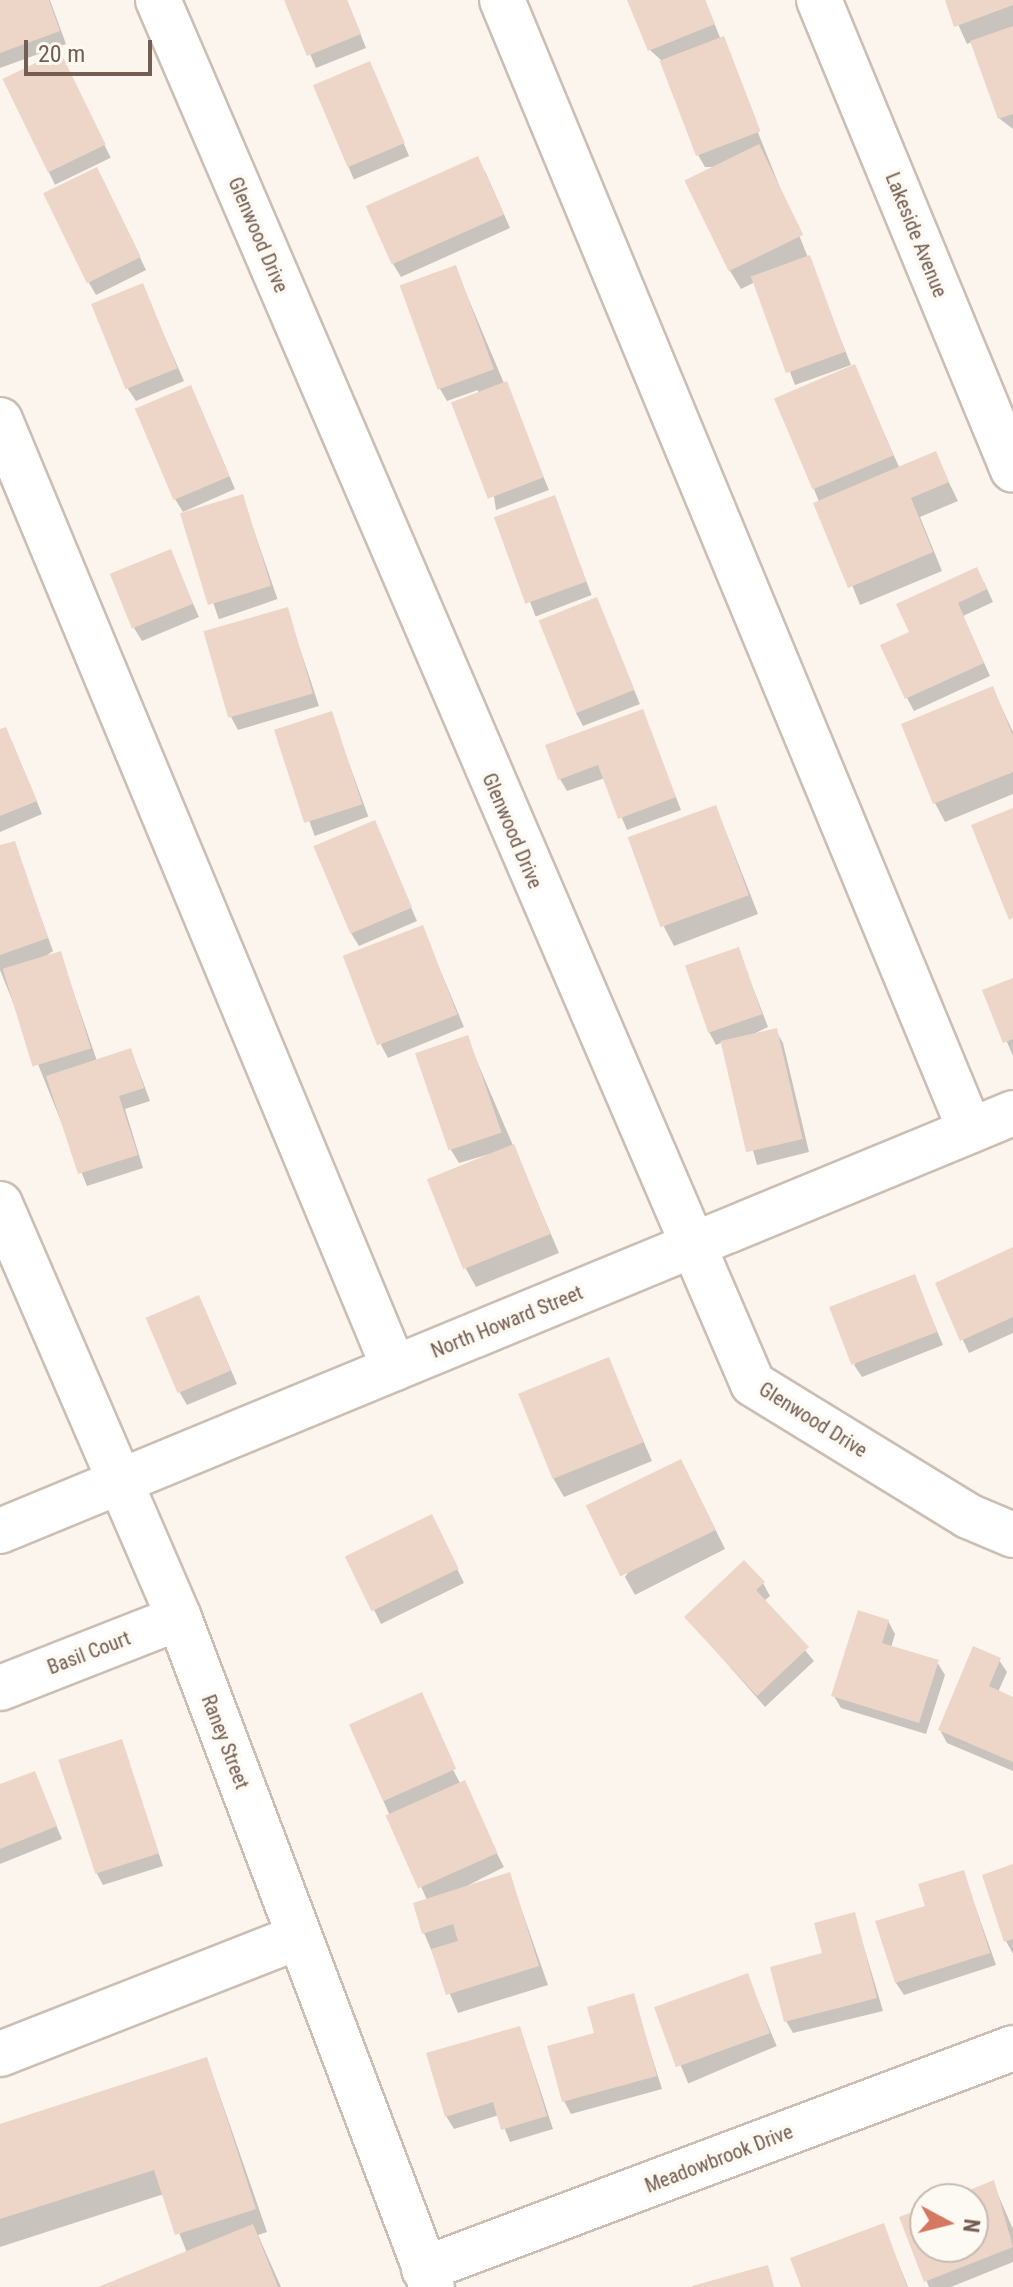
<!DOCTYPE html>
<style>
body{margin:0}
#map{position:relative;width:1013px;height:2287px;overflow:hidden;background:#fbf5ed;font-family:"Roboto Condensed",sans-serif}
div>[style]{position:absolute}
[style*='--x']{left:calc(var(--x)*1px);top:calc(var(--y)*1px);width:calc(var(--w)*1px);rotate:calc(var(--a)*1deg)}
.shadow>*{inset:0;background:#0003;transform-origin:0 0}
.building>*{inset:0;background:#edd6c8;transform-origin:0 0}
.roads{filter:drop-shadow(2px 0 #ccbeb3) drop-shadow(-2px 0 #ccbeb3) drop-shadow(0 2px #ccbeb3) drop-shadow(0 -2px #ccbeb3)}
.minor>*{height:44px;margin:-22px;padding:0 22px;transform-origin:22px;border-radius:22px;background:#fff}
span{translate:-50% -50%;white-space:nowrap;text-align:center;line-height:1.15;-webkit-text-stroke:7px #fdf9f3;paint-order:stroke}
.street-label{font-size:20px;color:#745d52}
.north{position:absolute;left:909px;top:2183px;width:80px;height:80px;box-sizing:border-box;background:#fdf9f3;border:2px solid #c6bbb3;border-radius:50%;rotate:97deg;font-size:22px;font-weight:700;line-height:32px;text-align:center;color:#745d52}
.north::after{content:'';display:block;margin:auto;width:28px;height:36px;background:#d57861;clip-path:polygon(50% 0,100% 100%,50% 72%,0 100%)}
.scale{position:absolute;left:24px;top:40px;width:128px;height:36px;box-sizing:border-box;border:4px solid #745d52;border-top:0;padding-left:10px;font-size:24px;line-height:28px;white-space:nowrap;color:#745d52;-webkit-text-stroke:6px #fdf9f3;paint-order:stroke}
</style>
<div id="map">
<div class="shadow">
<div style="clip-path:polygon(0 0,50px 0,66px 44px,0 68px)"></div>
<div style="clip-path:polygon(287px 0,347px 0,366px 48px,316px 68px)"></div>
<div style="clip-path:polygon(629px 0,705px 0,851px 365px,795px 385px,755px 282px,741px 289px,730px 271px,716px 167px,705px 167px,698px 155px,662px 61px,650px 50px)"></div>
<div style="clip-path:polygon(947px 0,1013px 0,1013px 129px,1000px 119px,972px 42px,967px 44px)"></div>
<div style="left:370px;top:64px;width:100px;height:60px;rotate:67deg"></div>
<div style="left:66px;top:66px;width:102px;height:62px;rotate:64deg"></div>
<div style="clip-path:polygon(485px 171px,510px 228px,401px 277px,393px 264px)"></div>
<div style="clip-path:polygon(104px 182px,146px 270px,96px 295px,89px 283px)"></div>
<div style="clip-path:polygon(455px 267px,549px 490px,496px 510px,478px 390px,447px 401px,440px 389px)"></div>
<div style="clip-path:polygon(142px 285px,184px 381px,136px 401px,128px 389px)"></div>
<div style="clip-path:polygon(854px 367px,900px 469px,935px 454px,958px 501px,920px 517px,942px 571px,860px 605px,814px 489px)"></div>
<div style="clip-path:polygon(197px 400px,235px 489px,183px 512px,175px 499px)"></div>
<div style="left:242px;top:496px;width:109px;height:62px;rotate:71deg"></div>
<div style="left:554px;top:497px;width:105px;height:60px;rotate:69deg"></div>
<div style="clip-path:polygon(170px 552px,199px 617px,142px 641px,134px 628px)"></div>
<div style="clip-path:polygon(984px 582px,993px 602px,963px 616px,990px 676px,914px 711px,907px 698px,911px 633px)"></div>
<div style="clip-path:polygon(596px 600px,640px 704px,583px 726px,576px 713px)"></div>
<div style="clip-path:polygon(287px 610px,319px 706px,238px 730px,231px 717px)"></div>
<div style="clip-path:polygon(993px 689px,1013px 732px,1013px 794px,945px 822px,935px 803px)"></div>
<div style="clip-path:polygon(642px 711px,681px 810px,627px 830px,605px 778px,567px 791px,560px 779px)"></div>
<div style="left:331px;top:714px;width:109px;height:57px;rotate:70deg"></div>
<div style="clip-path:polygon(0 731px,12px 742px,42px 814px,0 832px)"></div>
<div style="clip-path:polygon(716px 807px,758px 914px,674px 946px,664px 927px)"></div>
<div style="clip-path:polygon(374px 823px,417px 921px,359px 946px,351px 933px)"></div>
<div style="clip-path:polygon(14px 843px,53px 951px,42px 959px,60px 953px,97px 1061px,131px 1050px,150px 1101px,125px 1109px,143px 1168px,87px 1186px,0 970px,0 848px)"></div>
<div style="clip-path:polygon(422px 927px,464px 1027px,388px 1058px,381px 1045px)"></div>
<div style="clip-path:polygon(738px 949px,768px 1027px,745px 1038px,776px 1031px,783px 1043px,809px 1152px,757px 1165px,723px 1042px,716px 1045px,709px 1032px)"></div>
<div style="clip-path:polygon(1013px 980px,1013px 1056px,985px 991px)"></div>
<div style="clip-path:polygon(467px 1038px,559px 1253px,476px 1287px,466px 1269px,503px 1150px,459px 1163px,451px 1150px)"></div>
<div style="clip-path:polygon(1013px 1249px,1013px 1333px,969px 1353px,937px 1284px)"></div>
<div style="clip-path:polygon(914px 1276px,943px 1345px,862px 1377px,854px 1365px)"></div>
<div style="clip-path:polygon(205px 1310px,237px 1384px,187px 1405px,180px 1393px)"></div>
<div style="clip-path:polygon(608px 1359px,652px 1461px,564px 1497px,553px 1478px)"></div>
<div style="clip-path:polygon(691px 1480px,725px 1549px,635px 1595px,625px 1577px)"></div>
<div style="clip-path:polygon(438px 1529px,464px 1583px,381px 1624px,348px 1557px)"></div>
<div style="clip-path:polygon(763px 1583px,770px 1596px,764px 1601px,814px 1661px,765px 1707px,686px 1617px)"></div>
<div style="clip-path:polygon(888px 1621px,895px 1634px,891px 1648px,937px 1662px,945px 1675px,926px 1734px,841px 1708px,834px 1696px)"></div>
<div style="clip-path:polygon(999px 1660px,1007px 1672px,998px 1692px,1013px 1699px,1013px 1771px,947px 1743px,940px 1730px)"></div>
<div style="clip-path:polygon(121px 1742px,163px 1866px,103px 1885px,96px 1872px)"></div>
<div style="clip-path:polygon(449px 1762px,504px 1867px,457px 1891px,509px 1874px,548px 1985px,458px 2013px,424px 1933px,427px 1900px,383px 1800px)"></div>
<div style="clip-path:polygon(34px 1773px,62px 1839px,0 1864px,0 1787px)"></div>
<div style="clip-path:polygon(1013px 1867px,1013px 1954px,1006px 1941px)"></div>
<div style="clip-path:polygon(963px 1872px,996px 1965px,904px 1995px,896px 1983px,927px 1907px)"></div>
<div style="clip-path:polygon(854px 1914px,883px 2011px,793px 2033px,786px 2021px)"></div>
<div style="left:747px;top:1976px;width:76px;height:96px;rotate:67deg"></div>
<div style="clip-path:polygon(633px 1996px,662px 2089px,571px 2114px,564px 2101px,596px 2035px)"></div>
<div style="clip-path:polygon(520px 2028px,553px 2129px,510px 2142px,499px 2115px,454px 2129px,446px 2116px)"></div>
<div style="clip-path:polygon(207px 2059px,267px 2232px,258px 2235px,281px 2287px,103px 2287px,187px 2253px,164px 2194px,0 2247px,0 2126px)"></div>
<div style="clip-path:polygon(993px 2183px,1013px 2229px,1013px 2262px,951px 2287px,929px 2287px,901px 2219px,925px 2209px,925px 2247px,973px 2247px,973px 2199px,952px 2199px)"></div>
<div style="clip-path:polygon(883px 2225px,908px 2287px,803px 2287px)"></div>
</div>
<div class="building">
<div style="clip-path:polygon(0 0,49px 0,60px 31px,0 53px)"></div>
<div style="clip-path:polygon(284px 0,347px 0,361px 34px,307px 56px)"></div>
<div style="clip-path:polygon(627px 0,705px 0,715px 24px,648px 51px)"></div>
<div style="clip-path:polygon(945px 0,1013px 0,1013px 5px,954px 27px)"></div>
<div style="clip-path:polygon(1013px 26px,1013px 114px,998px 119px,970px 41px)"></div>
<div style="left:724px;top:36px;width:102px;height:69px;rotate:69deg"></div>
<div style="left:60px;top:51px;width:104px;height:64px;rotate:64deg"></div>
<div style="left:370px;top:61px;width:89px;height:62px;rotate:67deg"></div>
<div style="left:759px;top:144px;width:101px;height:83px;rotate:64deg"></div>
<div style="left:478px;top:156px;width:64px;height:123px;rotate:66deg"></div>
<div style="left:97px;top:167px;width:100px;height:60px;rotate:64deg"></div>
<div style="left:810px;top:255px;width:103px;height:63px;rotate:70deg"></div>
<div style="left:456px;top:265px;width:111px;height:60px;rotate:70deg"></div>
<div style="left:143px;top:283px;width:92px;height:56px;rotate:68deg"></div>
<div style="left:855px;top:364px;width:99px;height:88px;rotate:67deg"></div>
<div style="left:507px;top:381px;width:103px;height:60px;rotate:69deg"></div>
<div style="left:191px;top:385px;width:99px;height:61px;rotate:67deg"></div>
<div style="clip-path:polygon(936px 451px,949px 482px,911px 498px,933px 552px,848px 588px,813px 503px)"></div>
<div style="left:243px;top:494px;width:96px;height:66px;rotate:73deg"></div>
<div style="left:555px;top:495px;width:92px;height:65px;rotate:70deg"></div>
<div style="left:171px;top:549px;width:59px;height:66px;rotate:68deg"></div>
<div style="clip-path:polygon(977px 567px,987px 589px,958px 603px,984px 663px,905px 699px,880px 645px,909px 632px,896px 604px)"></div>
<div style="left:597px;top:597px;width:100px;height:63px;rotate:68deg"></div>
<div style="left:288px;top:607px;width:90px;height:88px;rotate:74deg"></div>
<div style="clip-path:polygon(993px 686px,1013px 736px,1013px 772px,933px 804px,901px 724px)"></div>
<div style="clip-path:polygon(643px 709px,676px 797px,618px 819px,598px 765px,558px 780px,545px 745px)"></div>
<div style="left:332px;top:711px;width:98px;height:61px;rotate:72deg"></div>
<div style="clip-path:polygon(6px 727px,37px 801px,0 816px,0 729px)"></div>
<div style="left:716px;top:805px;width:96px;height:94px;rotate:70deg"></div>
<div style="clip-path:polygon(1013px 808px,1013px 918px,1009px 920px,971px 825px)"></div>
<div style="left:375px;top:820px;width:95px;height:67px;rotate:67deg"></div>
<div style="clip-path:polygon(15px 841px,48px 938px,0 955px,0 845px)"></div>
<div style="left:423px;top:925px;width:96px;height:86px;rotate:69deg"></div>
<div style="left:739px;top:947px;width:71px;height:57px;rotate:71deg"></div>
<div style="left:61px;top:951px;width:102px;height:61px;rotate:73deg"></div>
<div style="clip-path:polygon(1013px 978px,1013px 1039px,1003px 1043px,982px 990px)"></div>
<div style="left:777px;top:1028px;width:114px;height:58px;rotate:77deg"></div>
<div style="left:468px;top:1035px;width:103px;height:56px;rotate:71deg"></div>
<div style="clip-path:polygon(131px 1048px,144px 1088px,119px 1096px,138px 1155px,78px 1174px,46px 1076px)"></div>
<div style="left:514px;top:1144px;width:97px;height:94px;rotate:68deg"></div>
<div style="clip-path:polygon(1013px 1247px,1013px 1317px,960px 1341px,935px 1283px)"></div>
<div style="left:915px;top:1274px;width:62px;height:92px;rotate:69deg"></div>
<div style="left:199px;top:1295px;width:82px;height:58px;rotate:67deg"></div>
<div style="left:609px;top:1357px;width:92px;height:98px;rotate:68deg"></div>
<div style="left:681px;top:1459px;width:79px;height:106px;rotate:64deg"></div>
<div style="left:432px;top:1514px;width:61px;height:97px;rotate:64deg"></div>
<div style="clip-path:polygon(744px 1560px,765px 1582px,756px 1590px,809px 1647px,757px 1696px,684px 1617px)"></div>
<div style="clip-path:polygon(858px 1610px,889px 1620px,882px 1643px,939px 1660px,919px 1723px,831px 1696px)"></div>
<div style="clip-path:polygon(973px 1646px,1001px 1658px,989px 1686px,1013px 1697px,1013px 1762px,938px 1730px)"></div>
<div style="left:422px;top:1692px;width:84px;height:80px;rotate:66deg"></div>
<div style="left:122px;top:1739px;width:120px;height:67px;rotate:72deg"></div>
<div style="clip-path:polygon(35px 1771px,57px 1826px,0 1849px,0 1784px)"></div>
<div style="left:465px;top:1780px;width:80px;height:87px;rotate:66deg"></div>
<div style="clip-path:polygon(1013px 1864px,1013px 1939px,1004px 1942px,982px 1875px)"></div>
<div style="clip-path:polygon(964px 1870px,990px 1953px,895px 1983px,875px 1921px,925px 1906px,918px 1884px)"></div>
<div style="clip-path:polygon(510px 1872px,539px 1966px,446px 1995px,431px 1949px,458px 1941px,453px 1924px,422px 1934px,413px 1903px)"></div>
<div style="clip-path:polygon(855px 1912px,877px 1998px,784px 2022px,770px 1967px,822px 1953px,814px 1923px)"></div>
<div style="left:748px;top:1973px;width:64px;height:100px;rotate:70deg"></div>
<div style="clip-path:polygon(634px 1993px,657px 2076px,562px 2102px,547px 2046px,594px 2033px,587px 2007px)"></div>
<div style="clip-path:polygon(520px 2026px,547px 2116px,501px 2130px,493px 2102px,445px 2117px,426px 2053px)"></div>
<div style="clip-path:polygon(207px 2057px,256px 2209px,175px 2235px,154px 2170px,0 2219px,0 2124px)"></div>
<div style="clip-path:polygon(994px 2180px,1013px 2247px,924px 2282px,899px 2217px,925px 2207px,925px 2247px,973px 2247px,973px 2199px,947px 2199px)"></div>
<div style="clip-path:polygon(884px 2223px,907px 2287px,801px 2287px,790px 2258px)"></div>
<div style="clip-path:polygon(253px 2224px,278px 2287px,98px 2287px)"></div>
<div style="clip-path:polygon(768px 2265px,774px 2287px,692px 2287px,692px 2286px)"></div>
</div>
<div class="roads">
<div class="minor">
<div style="--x:158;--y:0;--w:1506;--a:66.74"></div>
<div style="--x:753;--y:1384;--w:252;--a:31.5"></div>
<div style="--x:968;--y:1516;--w:49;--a:22.9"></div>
<div style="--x:502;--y:0;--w:1223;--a:67.5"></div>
<div style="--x:819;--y:0;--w:508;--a:67.57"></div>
<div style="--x:0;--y:420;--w:1027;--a:67.43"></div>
<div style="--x:0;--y:1204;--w:451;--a:66.6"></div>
<div style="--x:179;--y:1618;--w:715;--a:69.28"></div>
<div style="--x:0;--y:1531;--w:1096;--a:-22.42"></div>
<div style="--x:0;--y:1688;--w:192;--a:-21.4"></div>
<div style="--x:0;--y:2054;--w:321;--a:-21.4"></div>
<div style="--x:424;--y:2269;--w:629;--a:-20.57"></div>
</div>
</div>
<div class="street-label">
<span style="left:258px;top:235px;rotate:67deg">Glenwood Drive</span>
<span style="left:916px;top:235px;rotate:68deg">Lakeside Avenue</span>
<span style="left:512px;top:831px;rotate:67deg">Glenwood Drive</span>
<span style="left:507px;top:1322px;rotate:-22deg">North Howard Street</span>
<span style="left:813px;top:1420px;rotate:32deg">Glenwood Drive</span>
<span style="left:89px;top:1653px;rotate:-21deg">Basil Court</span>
<span style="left:225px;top:1742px;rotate:69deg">Raney Street</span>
<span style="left:719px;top:2159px;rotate:-21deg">Meadowbrook Drive</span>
</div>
<div class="north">N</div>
<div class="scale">20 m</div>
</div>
